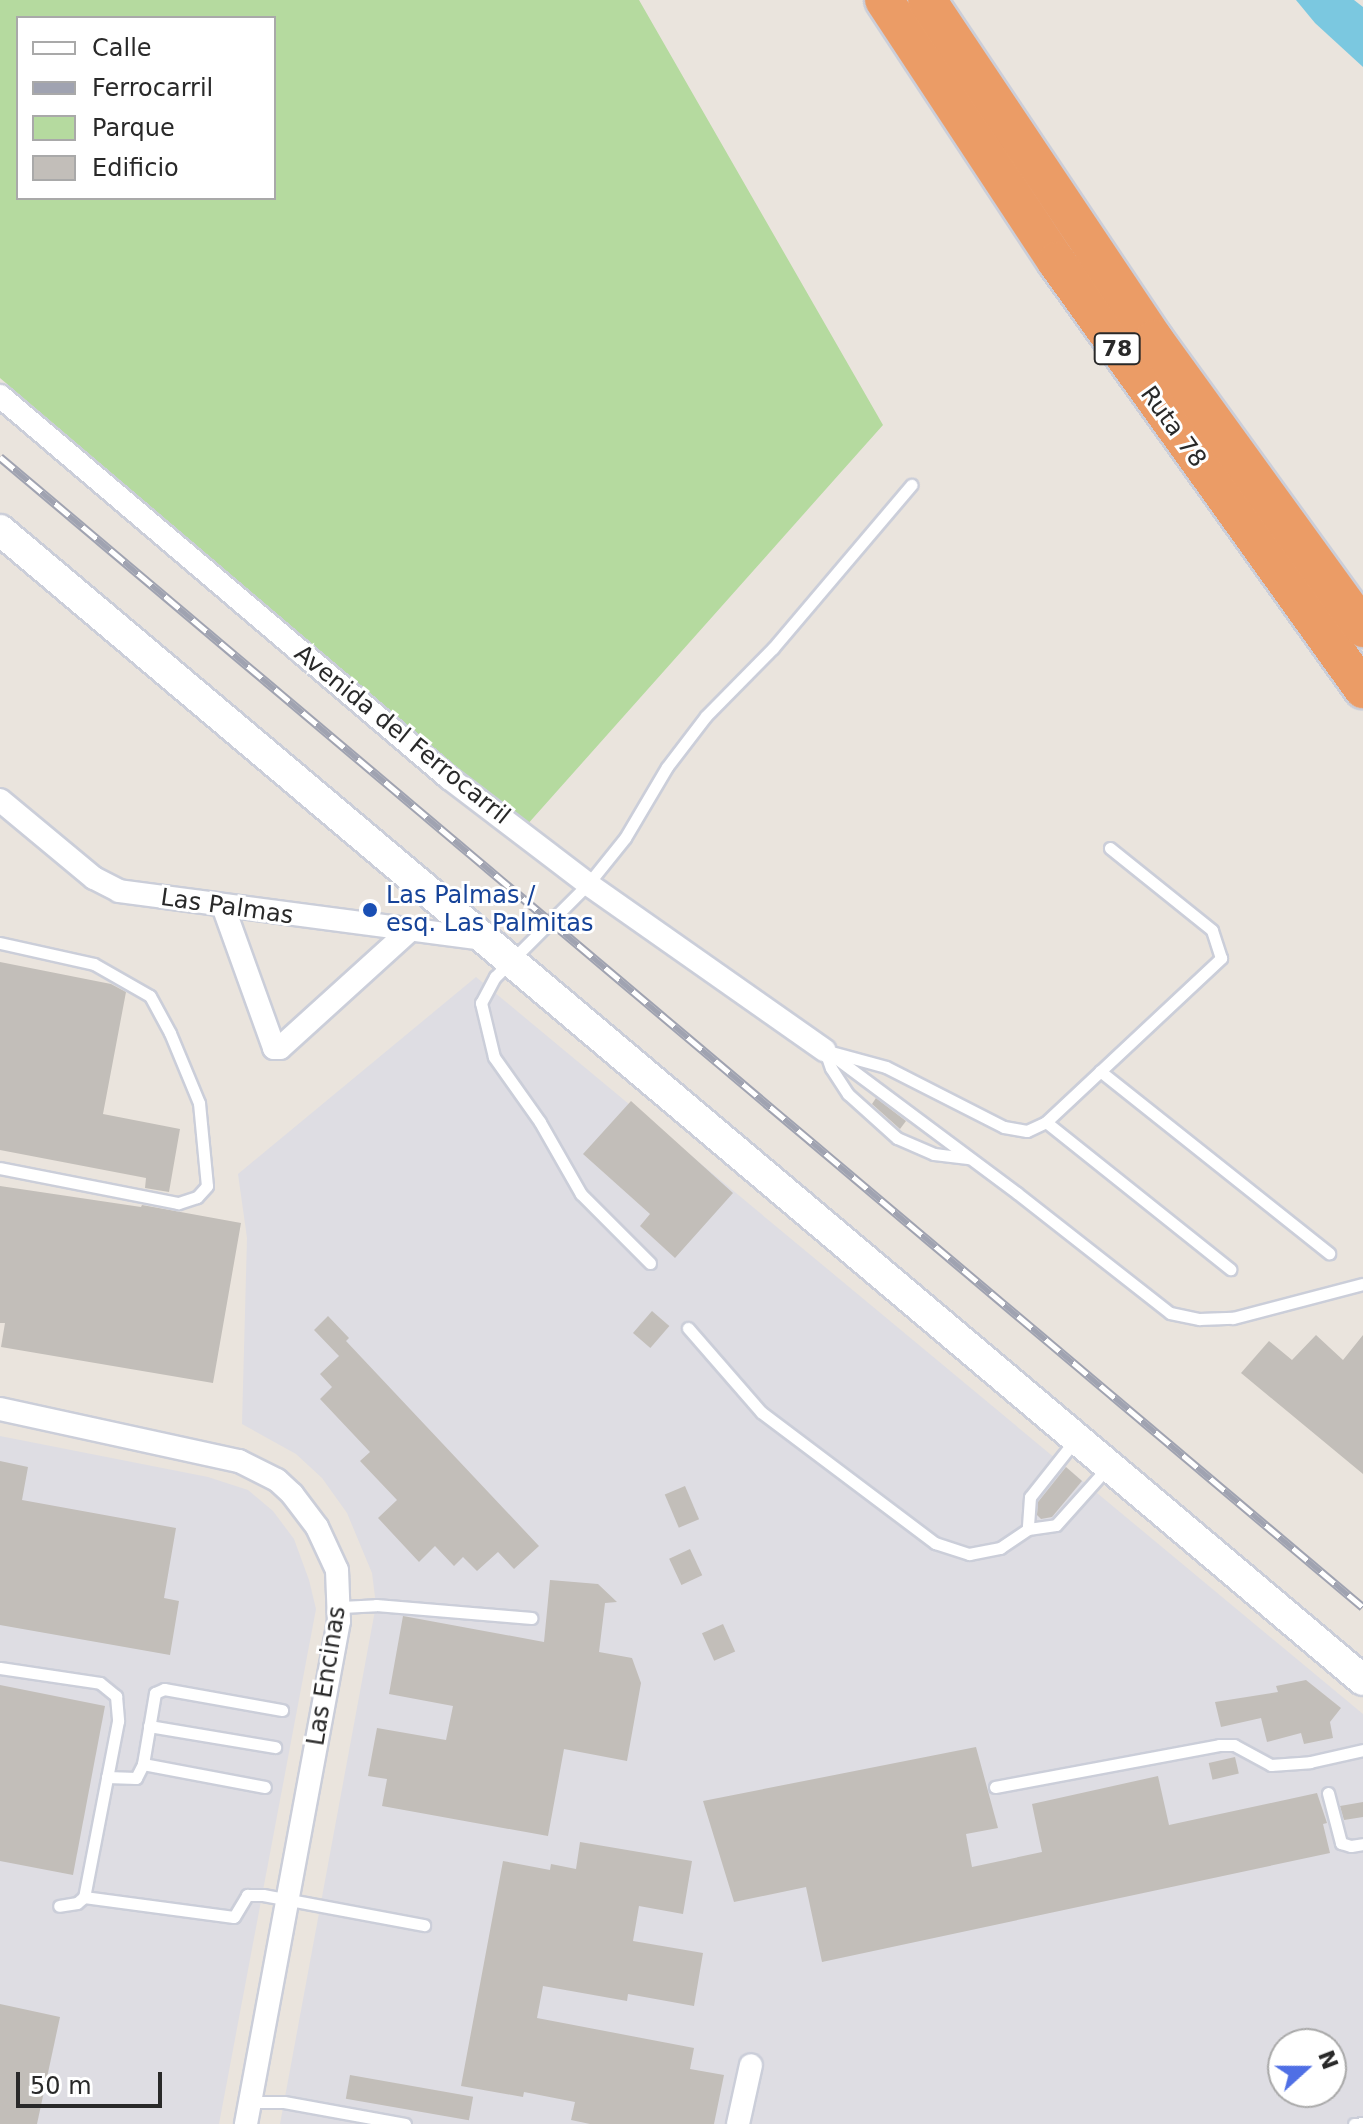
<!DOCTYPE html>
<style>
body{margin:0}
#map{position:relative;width:1363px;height:2124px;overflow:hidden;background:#eae4dd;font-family:"DejaVu Sans",sans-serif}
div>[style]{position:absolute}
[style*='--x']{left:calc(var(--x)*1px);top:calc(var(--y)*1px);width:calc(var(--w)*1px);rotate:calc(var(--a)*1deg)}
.industrial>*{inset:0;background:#dedde3}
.green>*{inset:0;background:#b5da9f}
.water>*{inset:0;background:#7bc8e0}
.building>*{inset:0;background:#c2beb9;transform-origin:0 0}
.roads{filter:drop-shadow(2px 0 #cbced9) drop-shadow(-2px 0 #cbced9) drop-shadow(0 2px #cbced9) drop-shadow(0 -2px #cbced9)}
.service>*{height:11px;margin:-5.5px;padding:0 5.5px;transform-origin:5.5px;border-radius:5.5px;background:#fff}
.minor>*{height:22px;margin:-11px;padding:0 11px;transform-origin:11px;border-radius:11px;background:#fff}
.secondary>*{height:30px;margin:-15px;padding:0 15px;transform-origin:15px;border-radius:15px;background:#fff}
.motorway>*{height:38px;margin:-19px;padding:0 19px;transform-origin:19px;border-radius:19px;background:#eb9c66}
.rail>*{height:9px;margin-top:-4.5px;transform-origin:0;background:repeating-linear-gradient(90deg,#fff 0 18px,#a0a3b1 0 36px);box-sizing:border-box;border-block:2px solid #a0a3b1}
.dots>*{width:22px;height:22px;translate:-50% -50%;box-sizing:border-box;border:4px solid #fff;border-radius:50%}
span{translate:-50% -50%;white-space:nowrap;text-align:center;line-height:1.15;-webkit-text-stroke:6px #fff;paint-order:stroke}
.shield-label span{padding:2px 6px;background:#fff;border:2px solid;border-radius:6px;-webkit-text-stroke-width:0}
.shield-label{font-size:22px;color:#292929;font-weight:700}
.street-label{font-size:24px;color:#292929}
.transit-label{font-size:24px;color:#164399}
.left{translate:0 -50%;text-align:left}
.legend{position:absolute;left:16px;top:16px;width:260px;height:184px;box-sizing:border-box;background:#fff;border:2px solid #a9a9a9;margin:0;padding:10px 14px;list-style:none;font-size:24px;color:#292929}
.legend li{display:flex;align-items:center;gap:16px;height:40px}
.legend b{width:40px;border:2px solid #a9a9a9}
.north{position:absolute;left:1267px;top:2028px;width:80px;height:80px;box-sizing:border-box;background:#fff;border:2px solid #a9a9a9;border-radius:50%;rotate:69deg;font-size:22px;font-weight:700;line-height:32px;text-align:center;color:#292929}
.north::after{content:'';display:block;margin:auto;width:28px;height:36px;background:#4f6fe5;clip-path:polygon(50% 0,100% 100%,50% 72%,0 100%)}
.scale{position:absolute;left:16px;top:2072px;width:146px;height:36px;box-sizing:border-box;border:4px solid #292929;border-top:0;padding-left:10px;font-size:24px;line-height:28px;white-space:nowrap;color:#292929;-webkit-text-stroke:6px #fff;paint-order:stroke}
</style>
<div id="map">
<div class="industrial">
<div style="clip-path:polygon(evenodd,476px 977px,1363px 1714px,1363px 2124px,280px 2124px,376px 1605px,372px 1573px,347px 1513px,322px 1478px,296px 1454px,242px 1424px,247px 1238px,238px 1174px,476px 977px,1283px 2044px,1331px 2044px,1331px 2092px,1283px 2092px,1283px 2044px)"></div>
<div style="clip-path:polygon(0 1436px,208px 1477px,248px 1490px,273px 1511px,294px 1539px,309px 1580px,316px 1609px,219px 2124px,0 2124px)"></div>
</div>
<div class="green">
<div style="clip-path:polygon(evenodd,0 0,639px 0,883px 425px,526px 826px,0 378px,0 0,18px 18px,274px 18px,274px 198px,18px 198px,18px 18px)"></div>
</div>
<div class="water">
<div style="clip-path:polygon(1296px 0,1354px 0,1363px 7px,1363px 67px,1315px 23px)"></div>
</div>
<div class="building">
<div style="clip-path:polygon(0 962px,111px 984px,126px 992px,103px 1114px,180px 1129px,169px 1192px,145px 1188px,146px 1178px,0 1150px)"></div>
<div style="clip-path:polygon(876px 1098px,906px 1121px,900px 1129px,872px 1104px)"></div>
<div style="clip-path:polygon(631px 1101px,733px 1193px,675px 1258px,640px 1226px,650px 1214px,583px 1154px)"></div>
<div style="clip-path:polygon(0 1186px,141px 1207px,142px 1205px,241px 1223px,213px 1383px,1px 1347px,5px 1323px,0 1323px)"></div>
<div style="left:652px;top:1311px;width:23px;height:29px;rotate:41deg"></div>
<div style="clip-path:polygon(328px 1316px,349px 1338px,346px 1341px,539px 1546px,514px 1569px,498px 1552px,477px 1571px,463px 1557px,454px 1566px,435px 1546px,419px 1562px,378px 1518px,397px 1500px,360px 1461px,370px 1452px,320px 1399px,332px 1387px,320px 1374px,339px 1356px,314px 1330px)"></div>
<div style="clip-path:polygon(1316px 1335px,1343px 1360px,1363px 1335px,1363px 1474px,1241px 1373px,1269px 1341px,1292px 1360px)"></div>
<div style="clip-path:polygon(0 1461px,28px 1467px,22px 1500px,176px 1528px,164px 1598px,179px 1601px,170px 1655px,0 1625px)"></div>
<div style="clip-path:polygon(1066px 1467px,1082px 1481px,1052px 1517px,1041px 1519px,1037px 1515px,1038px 1502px)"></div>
<div style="left:685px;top:1486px;width:36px;height:22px;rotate:67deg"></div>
<div style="left:690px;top:1549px;width:29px;height:23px;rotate:65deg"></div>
<div style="clip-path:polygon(550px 1580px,598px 1584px,617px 1602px,605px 1603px,599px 1652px,632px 1658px,641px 1683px,627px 1761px,564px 1749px,548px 1836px,382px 1806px,387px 1779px,368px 1776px,377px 1728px,446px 1740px,453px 1706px,389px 1694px,403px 1616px,544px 1642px)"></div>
<div style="left:723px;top:1624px;width:30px;height:23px;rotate:66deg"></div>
<div style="clip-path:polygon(1306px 1680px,1341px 1708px,1330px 1722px,1333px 1738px,1304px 1744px,1301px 1733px,1267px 1742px,1261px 1718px,1221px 1727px,1215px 1702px,1278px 1692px,1276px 1686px)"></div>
<div style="clip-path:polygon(0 1685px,105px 1706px,73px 1875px,0 1861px)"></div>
<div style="clip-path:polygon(976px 1747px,998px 1828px,966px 1834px,972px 1867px,1042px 1852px,1032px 1804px,1158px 1776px,1169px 1825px,1317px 1793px,1327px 1823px,1323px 1824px,1330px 1853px,822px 1962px,806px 1887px,734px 1902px,703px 1801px)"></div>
<div style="left:1235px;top:1757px;width:17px;height:27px;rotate:77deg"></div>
<div style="clip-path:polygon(1363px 1802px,1363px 1817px,1344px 1820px,1340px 1806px)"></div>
<div style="clip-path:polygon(580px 1842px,692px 1861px,683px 1914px,639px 1906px,633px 1941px,703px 1953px,694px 2006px,628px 1994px,627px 2001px,543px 1986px,537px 2018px,694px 2048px,690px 2069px,724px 2075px,714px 2124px,590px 2124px,571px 2120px,575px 2102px,524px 2092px,523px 2097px,461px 2086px,503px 1861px,550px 1870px,551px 1864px,576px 1869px)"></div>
<div style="clip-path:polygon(0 2004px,60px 2017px,37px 2124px,0 2124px)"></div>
<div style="left:350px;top:2075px;width:125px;height:24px;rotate:10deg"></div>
</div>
<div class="roads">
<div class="service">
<div style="--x:0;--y:943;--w:96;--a:12.6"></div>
<div style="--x:94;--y:964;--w:64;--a:29.7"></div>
<div style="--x:150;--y:996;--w:42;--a:61.6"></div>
<div style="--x:170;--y:1033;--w:76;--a:67.5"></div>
<div style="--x:199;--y:1103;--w:83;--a:84.5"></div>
<div style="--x:207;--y:1186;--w:15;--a:132"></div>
<div style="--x:197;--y:1197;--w:20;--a:162"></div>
<div style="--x:178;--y:1203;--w:181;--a:-168.9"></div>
<div style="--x:824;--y:1050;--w:64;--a:15.3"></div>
<div style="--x:886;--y:1067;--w:132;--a:27"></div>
<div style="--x:1004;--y:1127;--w:23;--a:10"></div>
<div style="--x:1027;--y:1131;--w:21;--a:-25"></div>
<div style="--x:1046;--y:1122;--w:240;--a:-43.1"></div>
<div style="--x:1221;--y:958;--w:29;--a:-108"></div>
<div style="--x:1212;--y:930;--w:131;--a:-141.2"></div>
<div style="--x:825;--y:1051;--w:18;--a:71"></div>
<div style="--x:831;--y:1068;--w:31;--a:57"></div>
<div style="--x:848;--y:1094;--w:66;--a:41.9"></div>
<div style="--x:897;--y:1138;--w:40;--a:23.4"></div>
<div style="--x:934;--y:1154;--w:34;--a:7"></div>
<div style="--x:832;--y:1055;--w:231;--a:36.7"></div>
<div style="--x:1017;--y:1193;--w:194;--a:38.1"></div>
<div style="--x:1170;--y:1313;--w:30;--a:12"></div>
<div style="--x:1199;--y:1319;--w:34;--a:-2"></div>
<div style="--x:1233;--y:1318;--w:134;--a:-14.7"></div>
<div style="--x:1100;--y:1071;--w:293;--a:38.5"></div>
<div style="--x:1046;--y:1122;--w:236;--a:38.6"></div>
<div style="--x:650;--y:1263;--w:98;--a:-135"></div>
<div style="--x:581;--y:1194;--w:83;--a:-119.7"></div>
<div style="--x:540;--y:1122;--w:80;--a:-125.3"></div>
<div style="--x:494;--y:1057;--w:56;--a:-103.5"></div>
<div style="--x:481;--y:1003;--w:30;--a:-62"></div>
<div style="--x:495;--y:977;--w:132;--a:-45"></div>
<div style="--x:588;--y:884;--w:59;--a:-51.2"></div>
<div style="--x:625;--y:838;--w:82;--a:-59.4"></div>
<div style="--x:667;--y:767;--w:64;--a:-52.6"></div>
<div style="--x:706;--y:716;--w:95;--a:-45.4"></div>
<div style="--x:773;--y:648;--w:214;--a:-49.7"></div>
<div style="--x:688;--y:1328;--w:111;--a:49"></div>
<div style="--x:761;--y:1412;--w:218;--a:37"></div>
<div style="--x:935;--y:1543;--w:36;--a:18"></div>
<div style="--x:969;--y:1554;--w:32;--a:-11"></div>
<div style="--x:1000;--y:1548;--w:34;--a:-34"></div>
<div style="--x:1076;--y:1439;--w:74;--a:128.4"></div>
<div style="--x:1030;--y:1497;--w:32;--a:94"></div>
<div style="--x:1028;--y:1529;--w:28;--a:-8"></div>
<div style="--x:1056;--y:1525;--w:79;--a:-48.1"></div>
<div style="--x:341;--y:1607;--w:35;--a:-3"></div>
<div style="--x:376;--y:1605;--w:156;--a:4.8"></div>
<div style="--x:0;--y:1668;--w:101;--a:8.5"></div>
<div style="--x:100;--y:1683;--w:21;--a:39"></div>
<div style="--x:116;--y:1696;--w:25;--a:85"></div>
<div style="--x:118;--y:1721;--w:179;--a:100.9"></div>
<div style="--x:84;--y:1897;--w:9;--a:139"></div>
<div style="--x:77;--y:1903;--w:18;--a:171"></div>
<div style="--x:149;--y:1726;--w:128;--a:9.5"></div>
<div style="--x:143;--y:1764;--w:124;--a:10.7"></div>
<div style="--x:107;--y:1777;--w:29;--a:2"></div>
<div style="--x:136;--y:1778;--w:16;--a:-63"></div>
<div style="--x:143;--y:1764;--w:72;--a:-80.4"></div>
<div style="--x:155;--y:1693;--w:10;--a:-24"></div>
<div style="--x:164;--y:1689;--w:120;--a:10.1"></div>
<div style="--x:995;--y:1787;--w:228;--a:-10.6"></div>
<div style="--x:1219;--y:1745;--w:15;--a:0"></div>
<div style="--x:1234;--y:1745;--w:42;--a:28.4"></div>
<div style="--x:1271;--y:1765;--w:39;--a:-4"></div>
<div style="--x:1310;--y:1762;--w:54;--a:-12.8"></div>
<div style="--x:1328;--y:1793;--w:52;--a:75.4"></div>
<div style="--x:1341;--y:1843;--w:10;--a:17"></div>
<div style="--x:1351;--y:1846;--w:12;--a:-9"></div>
<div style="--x:84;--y:1897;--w:151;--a:7.6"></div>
<div style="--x:234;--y:1917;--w:26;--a:-59"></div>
<div style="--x:247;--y:1895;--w:16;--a:0"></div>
<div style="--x:263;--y:1895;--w:164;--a:10.6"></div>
<div style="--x:251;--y:2102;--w:33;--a:0"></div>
<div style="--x:284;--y:2102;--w:123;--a:10.3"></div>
<div style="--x:1354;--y:2124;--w:9;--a:-6"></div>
</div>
<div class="minor">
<div style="--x:0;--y:396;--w:590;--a:40.39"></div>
<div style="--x:449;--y:778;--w:175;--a:37.3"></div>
<div style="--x:588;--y:884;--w:289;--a:35.1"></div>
<div style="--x:0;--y:800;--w:122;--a:39.7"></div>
<div style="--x:94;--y:878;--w:28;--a:27"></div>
<div style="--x:119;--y:891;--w:369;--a:7.5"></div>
<div style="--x:223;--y:906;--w:151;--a:70.2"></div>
<div style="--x:274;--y:1048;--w:6;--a:0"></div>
<div style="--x:280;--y:1048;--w:174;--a:-42.2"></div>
<div style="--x:0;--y:1409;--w:245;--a:12.3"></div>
<div style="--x:239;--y:1461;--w:42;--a:26.6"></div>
<div style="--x:277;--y:1480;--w:21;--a:43"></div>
<div style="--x:292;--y:1494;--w:41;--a:52.9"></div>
<div style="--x:317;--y:1527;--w:47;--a:65.1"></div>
<div style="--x:337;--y:1570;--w:51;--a:87.8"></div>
<div style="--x:339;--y:1621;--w:512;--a:100.48"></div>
<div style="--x:738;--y:2124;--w:60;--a:-77.6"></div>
</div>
<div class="secondary">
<div style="--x:0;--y:530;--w:1783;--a:40.16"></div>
</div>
<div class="motorway">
<div style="--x:884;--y:0;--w:313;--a:56.6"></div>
<div style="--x:1056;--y:261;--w:527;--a:54.35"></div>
<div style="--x:927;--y:0;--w:408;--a:56.2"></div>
<div style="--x:1154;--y:339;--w:357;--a:54.1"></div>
</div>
</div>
<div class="rail">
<div style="--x:0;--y:457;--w:1783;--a:40.16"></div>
</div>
<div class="dots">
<div style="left:370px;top:910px;background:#1a4fb4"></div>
</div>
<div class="shield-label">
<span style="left:1117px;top:349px">78</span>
</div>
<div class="street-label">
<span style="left:1173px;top:427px;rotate:54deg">Ruta 78</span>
<span style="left:402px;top:735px;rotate:39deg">Avenida del Ferrocarril</span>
<span style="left:227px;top:907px;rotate:8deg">Las Palmas</span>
<span style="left:327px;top:1676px;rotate:-81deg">Las Encinas</span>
</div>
<div class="transit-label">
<span class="left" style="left:386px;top:910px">Las Palmas /<br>esq. Las Palmitas</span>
</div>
<ul class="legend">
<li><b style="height:10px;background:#fff"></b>Calle</li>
<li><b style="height:10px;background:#a0a3b1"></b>Ferrocarril</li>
<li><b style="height:22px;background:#b5da9f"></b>Parque</li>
<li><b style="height:22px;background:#c2beb9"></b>Edificio</li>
</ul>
<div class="north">N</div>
<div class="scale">50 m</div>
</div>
